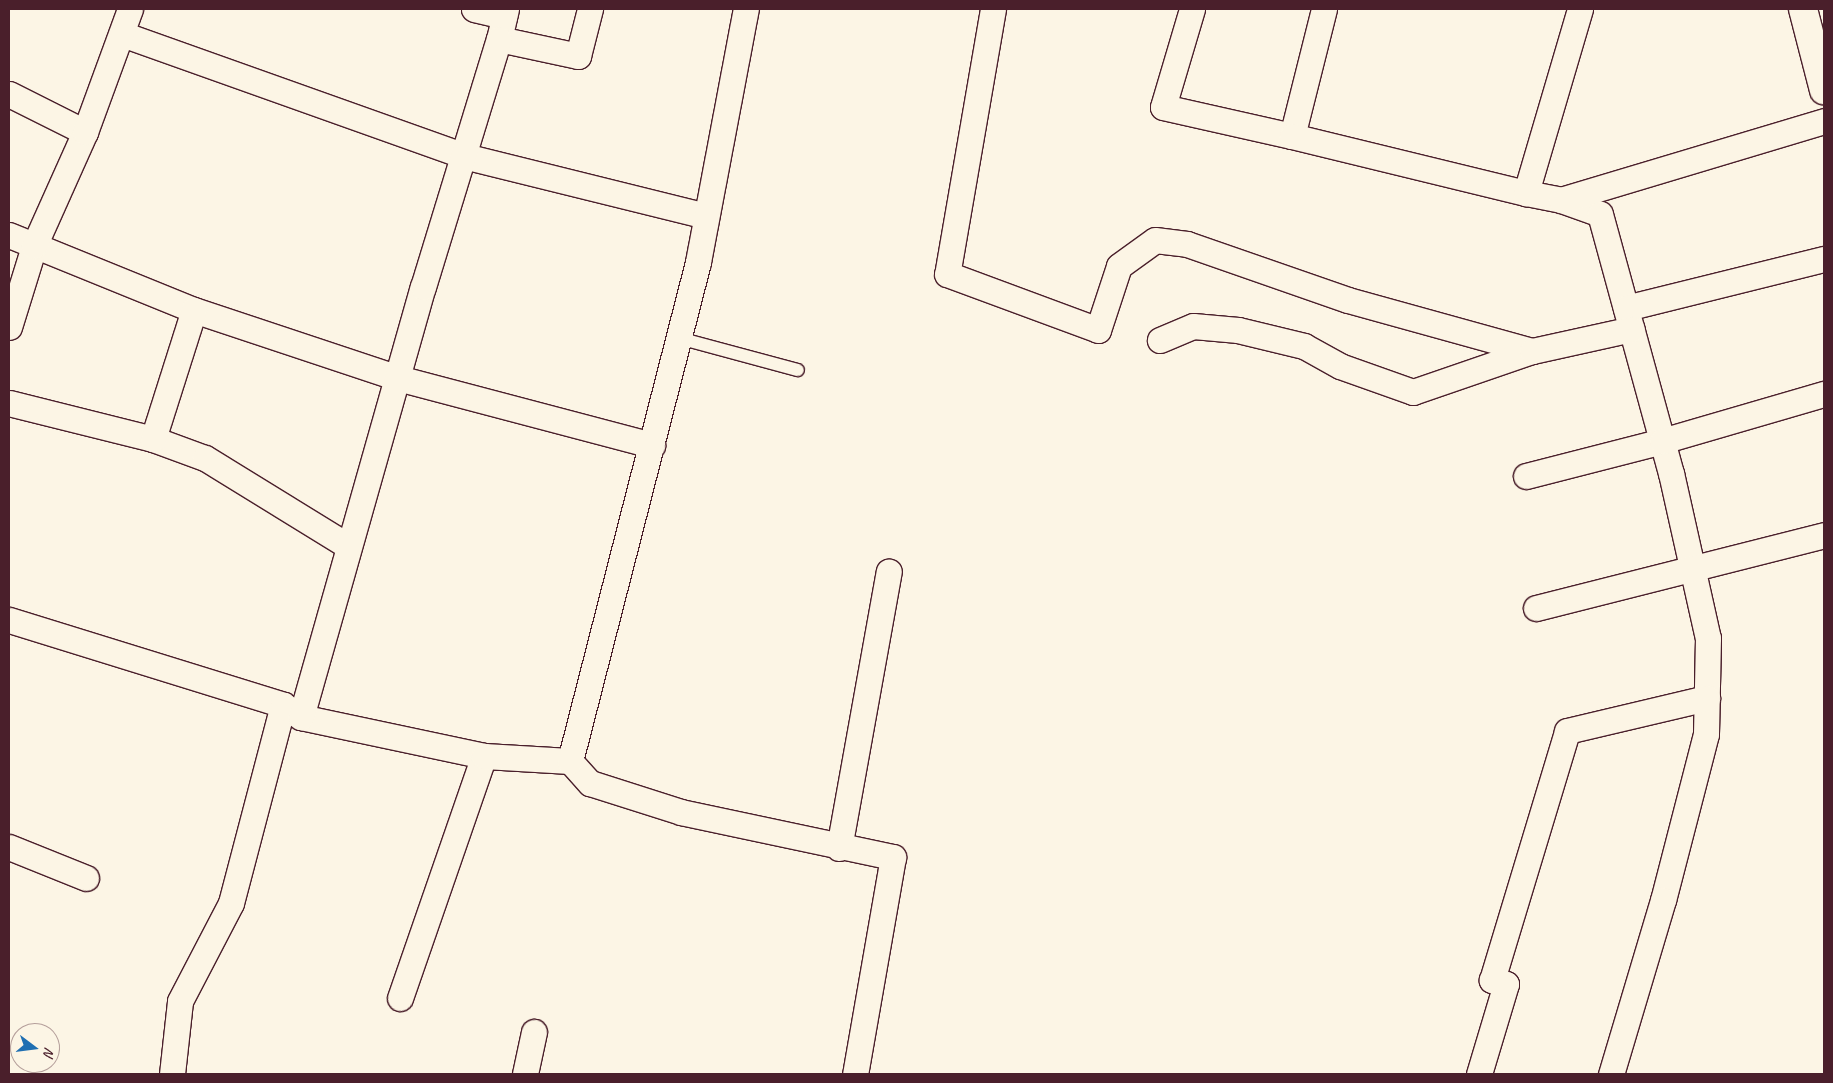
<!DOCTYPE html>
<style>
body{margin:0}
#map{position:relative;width:1833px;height:1083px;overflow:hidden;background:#fcf5e5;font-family:Caveat,sans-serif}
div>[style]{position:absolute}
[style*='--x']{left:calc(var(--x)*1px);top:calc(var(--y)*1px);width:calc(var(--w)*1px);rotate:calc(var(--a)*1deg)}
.roads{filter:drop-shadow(1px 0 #4a1f2b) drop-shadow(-1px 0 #4a1f2b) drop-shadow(0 1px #4a1f2b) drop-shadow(0 -1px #4a1f2b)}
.service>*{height:12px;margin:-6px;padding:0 6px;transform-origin:6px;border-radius:6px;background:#fcf5e5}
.minor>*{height:25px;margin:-12.5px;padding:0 12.5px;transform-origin:12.5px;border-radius:12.5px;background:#fcf5e5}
.primary>*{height:28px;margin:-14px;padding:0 14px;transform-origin:14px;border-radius:14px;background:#fcf5e5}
span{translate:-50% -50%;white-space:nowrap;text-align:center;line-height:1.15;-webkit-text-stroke:4px #fcf5e5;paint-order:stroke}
.frame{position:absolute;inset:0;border:10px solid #4a1f2b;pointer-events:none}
.north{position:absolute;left:10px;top:1023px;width:50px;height:50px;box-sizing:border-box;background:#fcf5e5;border:1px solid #b59f9b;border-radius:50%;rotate:105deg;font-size:14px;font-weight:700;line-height:20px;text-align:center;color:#4a1f2b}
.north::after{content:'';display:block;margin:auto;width:18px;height:22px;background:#1f6fb2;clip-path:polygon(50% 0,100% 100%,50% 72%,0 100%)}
</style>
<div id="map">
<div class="roads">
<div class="service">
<div style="--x:679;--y:338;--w:123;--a:15.1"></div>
</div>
<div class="minor">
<div style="--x:474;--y:9;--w:31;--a:13"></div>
<div style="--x:506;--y:9;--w:31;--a:103"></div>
<div style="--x:499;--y:39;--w:81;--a:12.1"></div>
<div style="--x:578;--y:56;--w:49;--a:-75.7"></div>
<div style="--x:993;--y:9;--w:269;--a:99.8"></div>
<div style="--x:947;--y:274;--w:161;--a:20.3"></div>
<div style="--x:1098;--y:330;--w:67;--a:-71.8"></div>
<div style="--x:1119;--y:266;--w:44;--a:-35.8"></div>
<div style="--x:1155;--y:240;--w:32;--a:7"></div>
<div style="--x:1187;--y:244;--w:170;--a:19.2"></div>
<div style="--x:1348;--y:300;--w:191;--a:15.5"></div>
<div style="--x:1532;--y:351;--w:126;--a:161"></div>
<div style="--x:1413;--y:392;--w:77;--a:-160.4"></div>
<div style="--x:1340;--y:366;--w:41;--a:-150.9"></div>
<div style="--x:1304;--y:346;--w:68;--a:-166.4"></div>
<div style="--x:1238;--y:330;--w:45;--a:-174.9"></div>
<div style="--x:1193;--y:326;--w:36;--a:157"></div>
<div style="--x:1192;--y:9;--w:102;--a:106.5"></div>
<div style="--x:1163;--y:107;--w:132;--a:12.7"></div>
<div style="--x:1324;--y:9;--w:131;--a:104.1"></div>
<div style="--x:1292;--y:136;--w:241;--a:13.7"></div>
<div style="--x:1580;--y:9;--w:192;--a:106.4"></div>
<div style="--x:1526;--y:193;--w:36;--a:11"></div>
<div style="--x:1561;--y:200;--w:41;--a:19.7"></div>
<div style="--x:1600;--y:214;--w:269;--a:74.7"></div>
<div style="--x:1671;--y:473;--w:169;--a:77.4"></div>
<div style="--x:1708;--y:638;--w:96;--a:91.2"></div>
<div style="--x:1706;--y:734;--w:171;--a:104.5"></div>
<div style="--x:1663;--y:900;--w:182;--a:106.6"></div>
<div style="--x:122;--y:34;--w:363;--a:19.6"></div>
<div style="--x:464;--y:156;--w:249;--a:13.9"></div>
<div style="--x:9;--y:94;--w:85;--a:26.6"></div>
<div style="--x:1561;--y:200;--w:275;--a:-16.7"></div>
<div style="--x:9;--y:235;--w:200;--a:22.1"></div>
<div style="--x:194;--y:310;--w:215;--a:18.4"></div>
<div style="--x:398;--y:378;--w:263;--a:14.8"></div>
<div style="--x:1626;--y:308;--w:204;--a:-13.9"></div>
<div style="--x:9;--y:327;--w:85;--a:-72.8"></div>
<div style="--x:34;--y:246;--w:125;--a:-65.9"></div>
<div style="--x:85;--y:132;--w:131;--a:-69.9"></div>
<div style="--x:1532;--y:351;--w:102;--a:-12.4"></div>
<div style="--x:9;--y:403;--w:148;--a:14"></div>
<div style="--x:153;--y:439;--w:55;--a:20.1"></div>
<div style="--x:205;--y:458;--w:168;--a:31.6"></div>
<div style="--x:153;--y:439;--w:135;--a:-72.4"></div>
<div style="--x:1526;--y:476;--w:140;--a:-14.4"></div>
<div style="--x:1662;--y:441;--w:169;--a:-16.2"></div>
<div style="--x:1536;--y:608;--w:297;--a:-14.2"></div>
<div style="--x:9;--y:620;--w:287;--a:17.2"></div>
<div style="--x:301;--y:717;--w:187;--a:12"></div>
<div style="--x:570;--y:761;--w:30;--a:48"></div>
<div style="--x:590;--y:783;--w:96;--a:17.7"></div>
<div style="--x:681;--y:812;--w:217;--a:12"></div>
<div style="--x:893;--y:857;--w:220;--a:99.9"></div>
<div style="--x:9;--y:847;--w:83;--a:21.9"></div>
<div style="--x:839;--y:848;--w:281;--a:-79.8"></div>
<div style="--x:400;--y:998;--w:256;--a:-70.9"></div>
<div style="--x:484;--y:756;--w:86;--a:3.3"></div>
<div style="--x:570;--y:761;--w:515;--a:-75.61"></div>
<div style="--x:698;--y:262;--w:258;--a:-79.3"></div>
<div style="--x:172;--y:1074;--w:73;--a:-83.7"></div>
<div style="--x:180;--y:1001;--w:110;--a:-62.5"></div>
<div style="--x:231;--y:903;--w:205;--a:-75.3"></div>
<div style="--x:283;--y:705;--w:22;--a:34"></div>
<div style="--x:301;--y:717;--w:447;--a:-74.2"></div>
<div style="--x:423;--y:287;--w:259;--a:-73"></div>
<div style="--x:525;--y:1074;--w:43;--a:-77.9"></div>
<div style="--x:1479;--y:1074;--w:94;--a:-73.3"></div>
<div style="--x:1506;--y:984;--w:15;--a:-164"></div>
<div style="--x:1492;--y:980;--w:260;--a:-73.2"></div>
<div style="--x:1567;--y:731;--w:144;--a:-13.3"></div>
</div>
<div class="primary">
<div style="--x:1803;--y:9;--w:84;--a:75.5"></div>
</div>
</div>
<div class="frame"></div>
<div class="north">N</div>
</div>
